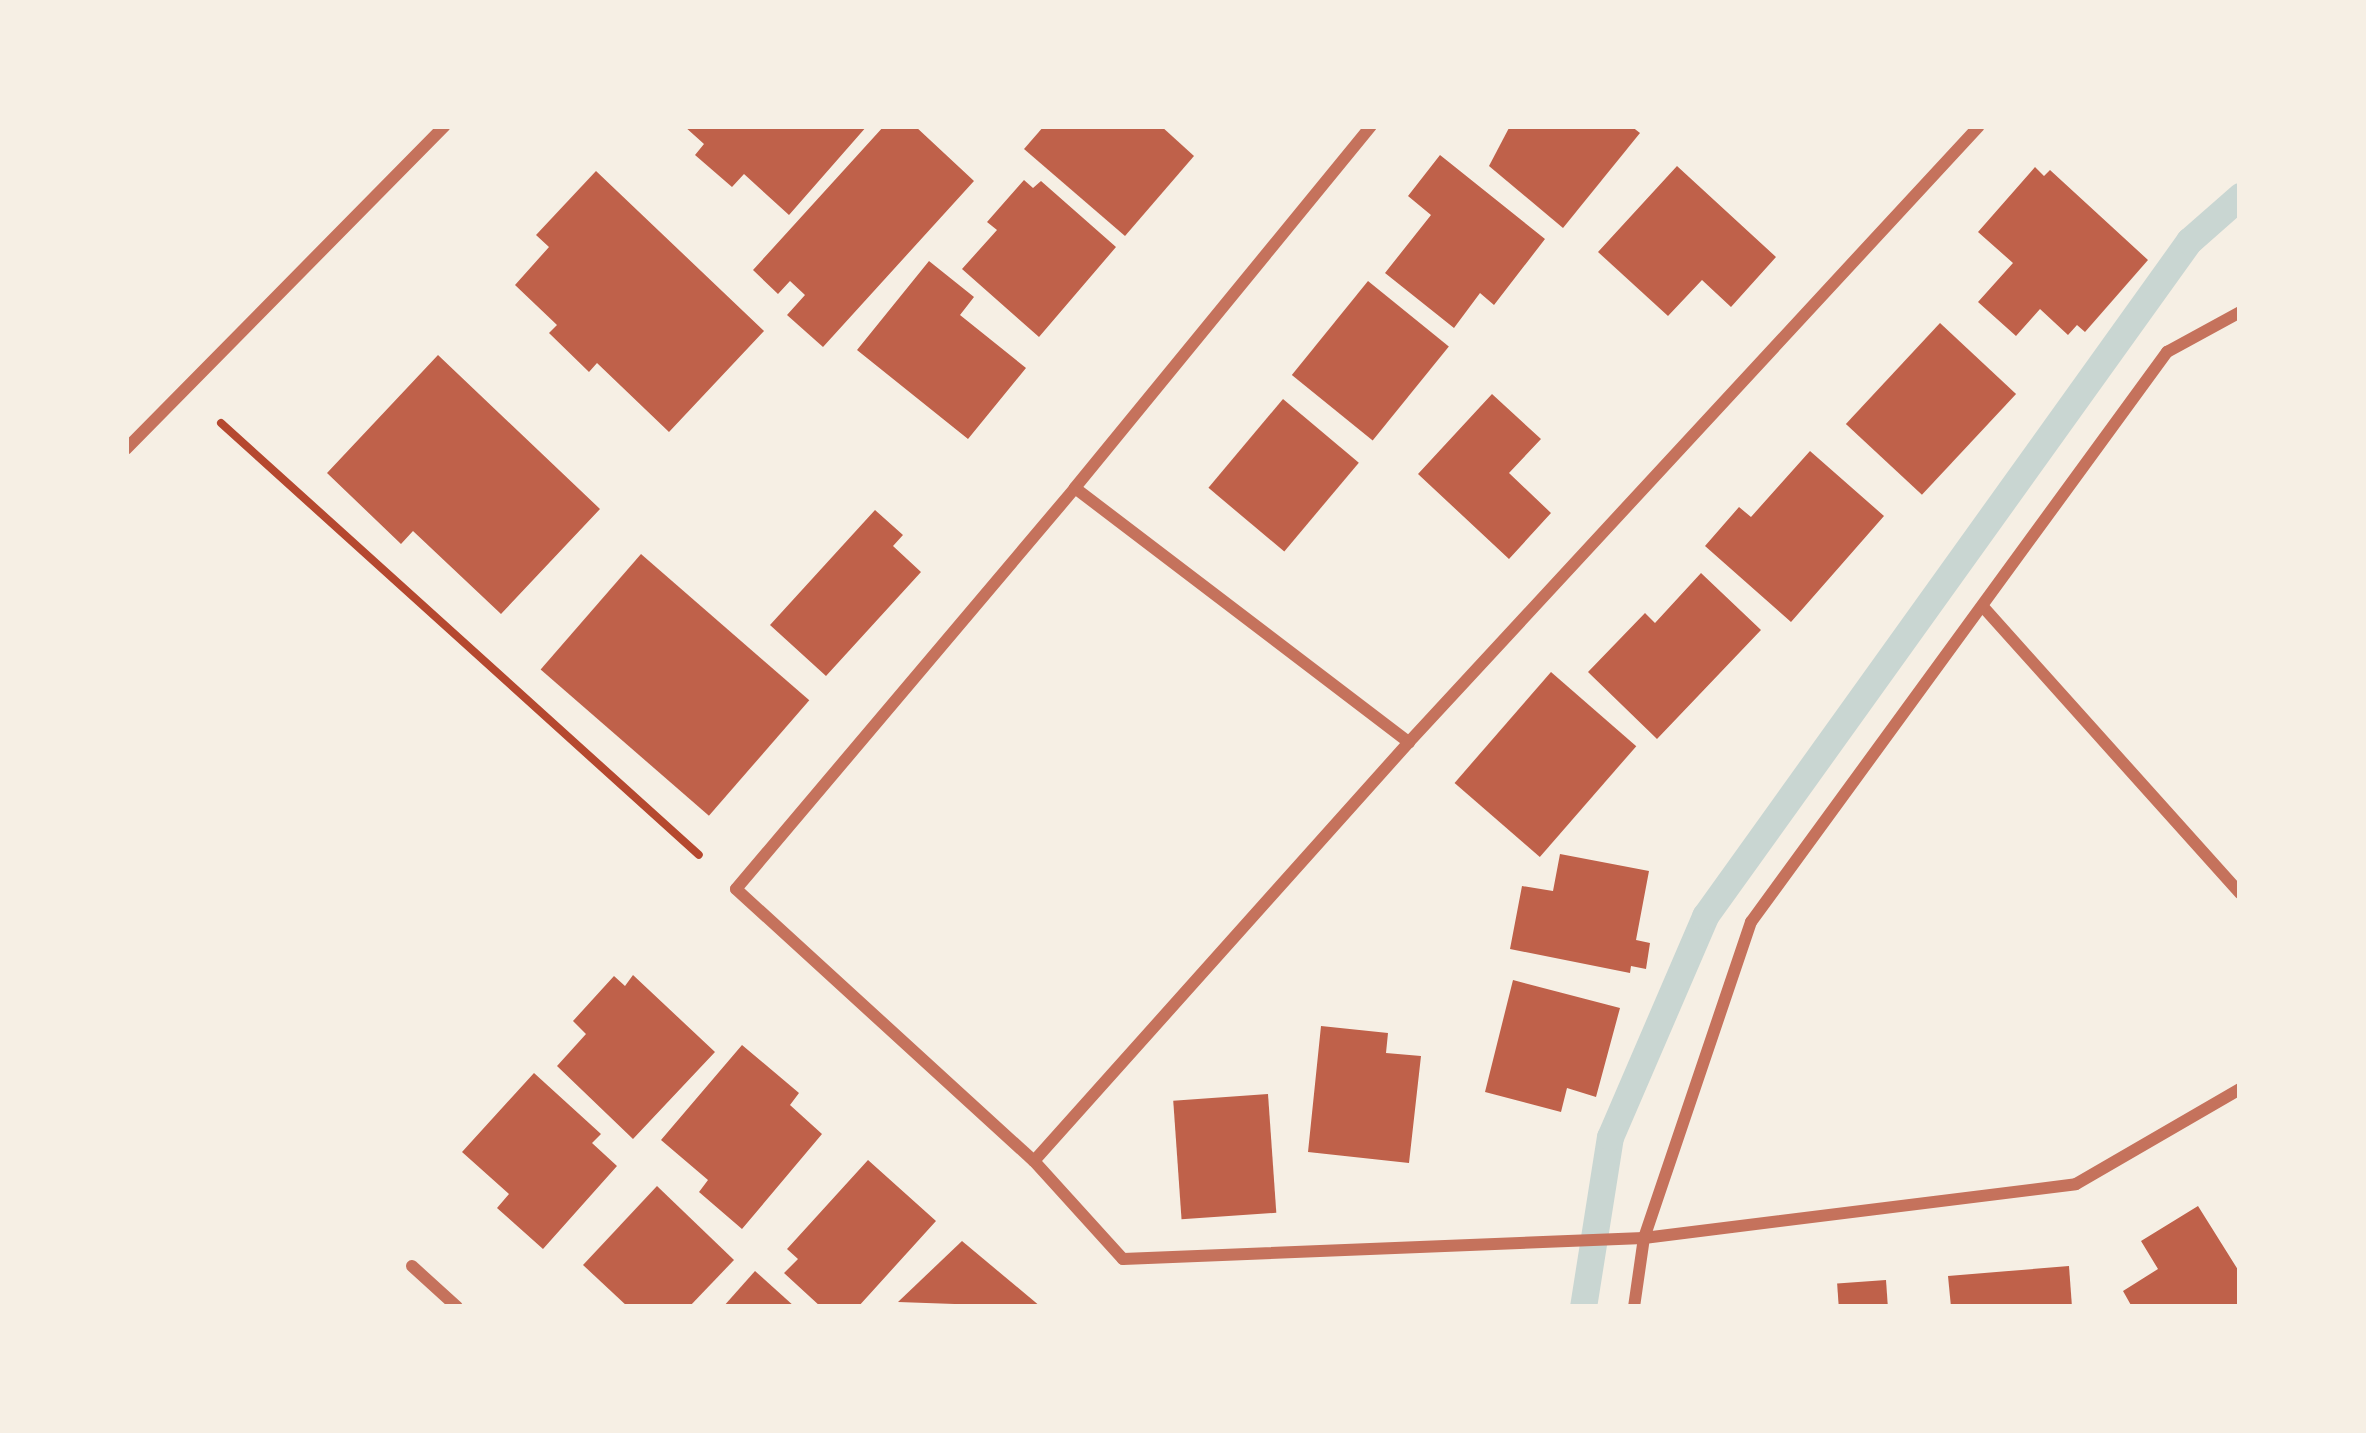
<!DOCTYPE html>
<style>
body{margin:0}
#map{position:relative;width:2366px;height:1433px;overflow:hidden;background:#f6efe4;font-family:Bitter,serif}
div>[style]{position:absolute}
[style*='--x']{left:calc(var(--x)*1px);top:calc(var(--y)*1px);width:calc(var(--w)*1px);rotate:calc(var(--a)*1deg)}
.stream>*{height:27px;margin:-13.5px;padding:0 13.5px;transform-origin:13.5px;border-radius:13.5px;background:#c9d6d2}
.building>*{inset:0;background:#bf614a;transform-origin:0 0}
.path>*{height:8px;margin:-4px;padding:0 4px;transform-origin:4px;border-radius:4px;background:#b5482f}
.minor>*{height:12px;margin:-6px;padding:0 6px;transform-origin:6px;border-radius:6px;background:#c5725c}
span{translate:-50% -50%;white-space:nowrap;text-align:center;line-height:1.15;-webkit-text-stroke:12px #f6efe4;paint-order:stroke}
.frame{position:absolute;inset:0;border:129px solid #f6efe4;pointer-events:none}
</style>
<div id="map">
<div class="stream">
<div style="--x:1583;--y:1307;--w:172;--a:-81"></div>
<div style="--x:1610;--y:1137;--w:241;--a:-66.7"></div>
<div style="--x:1705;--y:916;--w:831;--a:-54.36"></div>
<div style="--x:2189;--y:241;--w:68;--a:-41.4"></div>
</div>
<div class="building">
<div style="clip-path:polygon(684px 126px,867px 126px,789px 215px,744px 174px,732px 187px,695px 155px,704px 144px)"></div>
<div style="clip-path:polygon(884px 126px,915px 126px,974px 181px,823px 347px,787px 315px,805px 295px,790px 281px,778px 294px,753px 270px)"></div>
<div style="clip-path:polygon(1044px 126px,1161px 126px,1194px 156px,1125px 236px,1024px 149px)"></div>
<div style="clip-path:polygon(1510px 126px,1631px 126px,1640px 133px,1563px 228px,1489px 166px)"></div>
<div style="clip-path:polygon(1440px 155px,1545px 239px,1494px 305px,1480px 293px,1454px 328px,1385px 273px,1431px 215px,1408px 196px)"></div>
<div style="clip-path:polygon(1677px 166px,1776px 257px,1731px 307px,1702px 280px,1668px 316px,1598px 252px)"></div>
<div style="clip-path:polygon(2035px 167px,2044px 176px,2050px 170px,2148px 260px,2085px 332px,2077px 325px,2068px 335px,2040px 309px,2016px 336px,1978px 302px,2013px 263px,1978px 232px)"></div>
<div style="clip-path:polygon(596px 171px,764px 331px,669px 432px,597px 363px,589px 372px,549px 333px,557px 325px,515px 285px,549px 247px,536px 235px)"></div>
<div style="clip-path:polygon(1024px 180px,1033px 188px,1041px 181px,1116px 247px,1039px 337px,962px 269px,997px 230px,987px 222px)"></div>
<div style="clip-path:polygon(929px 261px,974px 297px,960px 315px,1026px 368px,968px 439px,857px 350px)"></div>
<div style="left:1368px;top:281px;width:104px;height:121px;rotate:39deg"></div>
<div style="left:1940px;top:323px;width:104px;height:138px;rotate:43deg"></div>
<div style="clip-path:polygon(438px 355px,600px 509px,501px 614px,413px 531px,401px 544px,327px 473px)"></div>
<div style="clip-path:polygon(1492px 394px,1541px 439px,1509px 473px,1551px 513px,1509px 559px,1418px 474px)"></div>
<div style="left:1283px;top:399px;width:99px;height:116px;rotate:40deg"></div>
<div style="clip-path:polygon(1810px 451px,1884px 516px,1791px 622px,1705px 546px,1739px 507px,1751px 517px)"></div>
<div style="clip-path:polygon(875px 510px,903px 535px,893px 546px,921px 572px,826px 676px,770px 625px)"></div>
<div style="left:641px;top:554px;width:223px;height:153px;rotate:41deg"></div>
<div style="clip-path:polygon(1701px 573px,1761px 630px,1657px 739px,1588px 672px,1645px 613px,1655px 623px)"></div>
<div style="left:1551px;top:672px;width:113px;height:147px;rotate:41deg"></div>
<div style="clip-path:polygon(1560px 854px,1649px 871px,1636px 940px,1650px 943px,1646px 969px,1631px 966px,1630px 973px,1510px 949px,1522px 886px,1553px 891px)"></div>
<div style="clip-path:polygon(633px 975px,715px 1052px,633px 1139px,557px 1066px,586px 1034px,573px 1021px,614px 976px,625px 986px)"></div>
<div style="clip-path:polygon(1513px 980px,1620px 1008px,1596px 1097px,1567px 1088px,1561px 1112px,1485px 1092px)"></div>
<div style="clip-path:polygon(1321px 1026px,1388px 1033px,1386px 1053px,1421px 1056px,1409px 1163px,1308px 1152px)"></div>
<div style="clip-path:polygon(742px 1045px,799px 1093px,790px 1105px,822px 1134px,742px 1229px,699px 1192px,708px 1180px,661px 1140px)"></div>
<div style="clip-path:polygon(534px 1073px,601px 1134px,592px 1143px,617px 1166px,543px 1249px,497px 1208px,509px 1194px,462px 1152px)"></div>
<div style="left:1268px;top:1094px;width:119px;height:95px;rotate:86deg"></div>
<div style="clip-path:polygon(868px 1160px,936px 1221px,858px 1307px,821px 1307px,784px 1273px,798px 1259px,787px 1249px)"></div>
<div style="clip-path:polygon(657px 1186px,734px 1260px,689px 1307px,628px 1307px,583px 1265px)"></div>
<div style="clip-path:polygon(2198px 1206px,2240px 1273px,2240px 1307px,2132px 1307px,2123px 1291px,2158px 1269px,2141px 1241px)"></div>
<div style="clip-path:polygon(962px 1241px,1041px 1307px,898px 1302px)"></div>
<div style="clip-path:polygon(2069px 1266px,2072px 1307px,1951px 1307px,1948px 1276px)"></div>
<div style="clip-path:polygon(755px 1271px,795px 1307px,723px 1307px)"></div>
<div style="left:1886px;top:1280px;width:27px;height:49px;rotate:86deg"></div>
</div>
<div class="path">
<div style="--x:221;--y:423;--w:644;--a:42.11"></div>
</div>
<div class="minor">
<div style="--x:1371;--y:126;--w:468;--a:129.3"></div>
<div style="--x:1075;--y:488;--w:420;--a:37.3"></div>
<div style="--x:1409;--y:742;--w:839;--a:-47.22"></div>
<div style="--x:126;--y:449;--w:454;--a:-45.4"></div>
<div style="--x:1075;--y:488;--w:525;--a:130.21"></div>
<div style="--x:736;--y:889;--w:403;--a:42.4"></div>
<div style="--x:1034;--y:1161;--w:132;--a:47.8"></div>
<div style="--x:1123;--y:1259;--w:521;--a:-2.31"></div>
<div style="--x:1644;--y:1238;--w:435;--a:-7.1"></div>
<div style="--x:2076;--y:1184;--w:190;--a:-30.1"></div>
<div style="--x:1985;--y:609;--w:382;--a:48.1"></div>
<div style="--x:1034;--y:1161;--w:562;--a:-48.17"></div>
<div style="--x:412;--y:1266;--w:61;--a:42.3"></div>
<div style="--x:1634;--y:1307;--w:70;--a:-81.8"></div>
<div style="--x:1644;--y:1238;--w:334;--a:-71.3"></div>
<div style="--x:1751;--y:922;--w:706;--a:-53.88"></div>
<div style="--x:2167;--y:352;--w:83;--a:-28.7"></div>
</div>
<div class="frame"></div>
</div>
